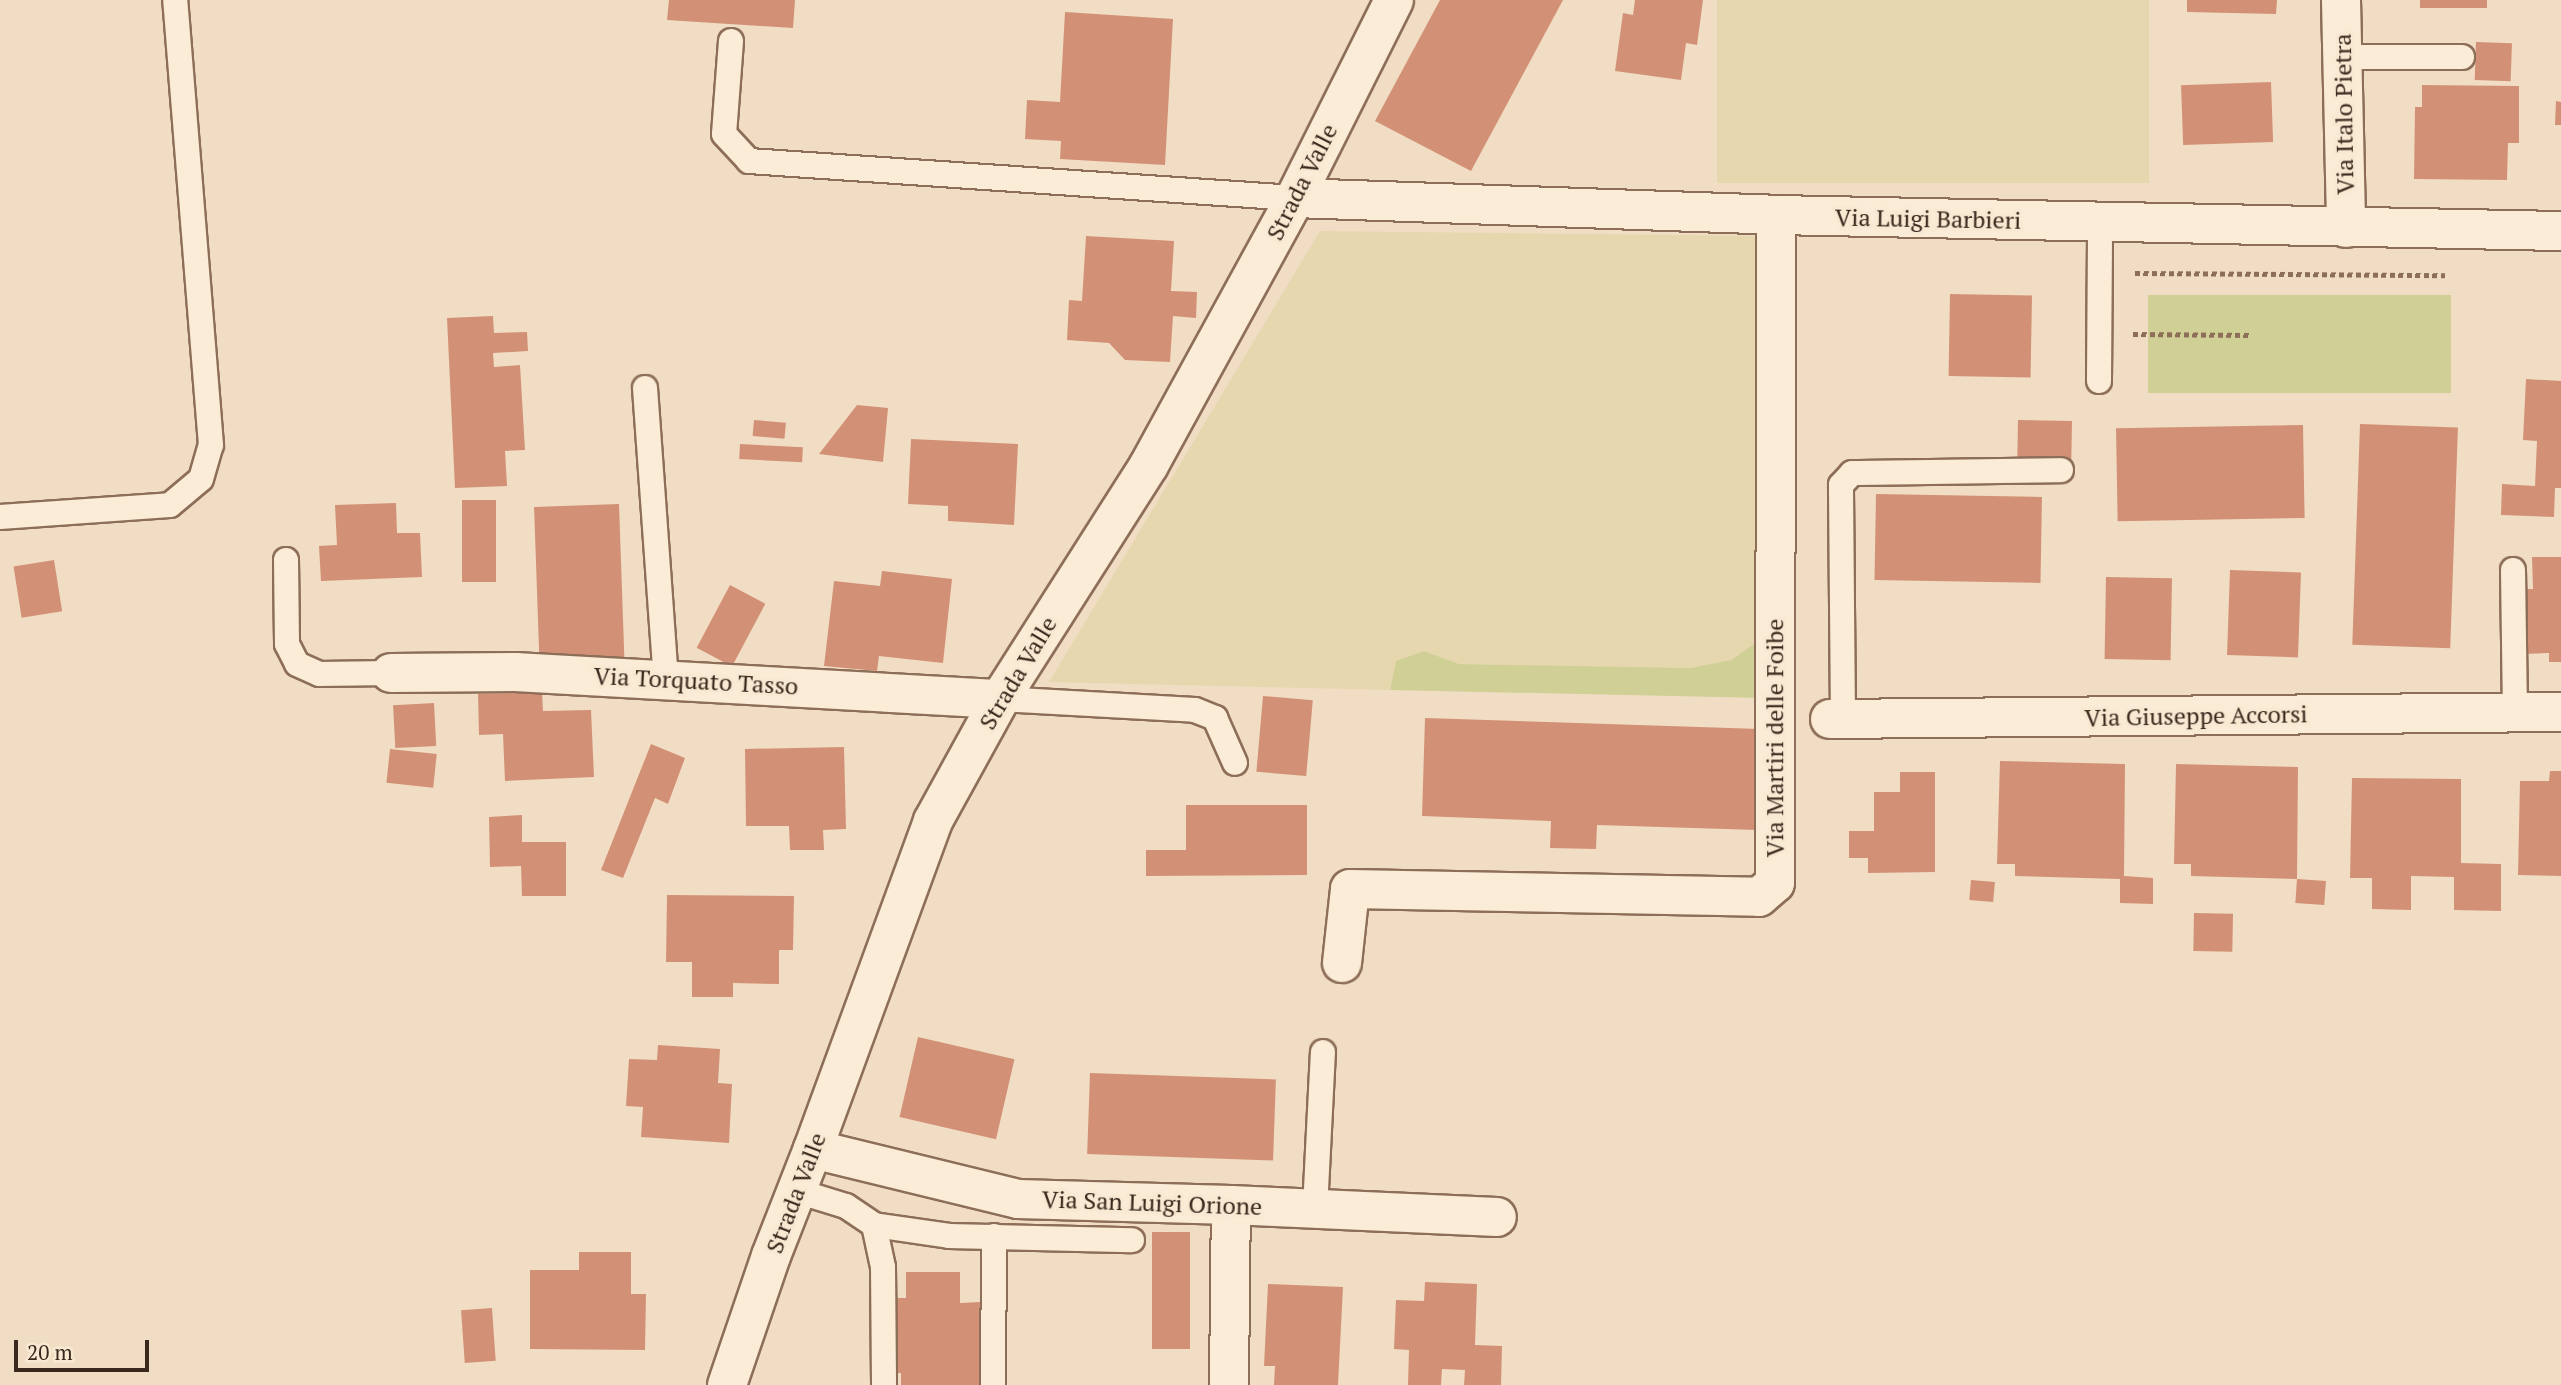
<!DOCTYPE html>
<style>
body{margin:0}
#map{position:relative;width:2561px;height:1385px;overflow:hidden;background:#f1ddc3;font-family:"PT Serif",serif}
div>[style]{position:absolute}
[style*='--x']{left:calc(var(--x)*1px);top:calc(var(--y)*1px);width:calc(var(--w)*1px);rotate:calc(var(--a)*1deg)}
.farmland>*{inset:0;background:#e7d7af;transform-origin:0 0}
.green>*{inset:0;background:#d0d096;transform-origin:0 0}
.building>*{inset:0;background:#d29176;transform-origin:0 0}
.path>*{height:4.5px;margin-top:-2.25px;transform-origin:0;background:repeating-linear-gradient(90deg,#8d6e58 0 5px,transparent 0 8.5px)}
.roads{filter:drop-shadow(2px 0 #8d6e58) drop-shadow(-2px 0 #8d6e58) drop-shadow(0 2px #8d6e58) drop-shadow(0 -2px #8d6e58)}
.lane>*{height:24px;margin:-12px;padding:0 12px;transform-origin:12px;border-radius:12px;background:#fbecd7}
.street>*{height:38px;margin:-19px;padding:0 19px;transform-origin:19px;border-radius:19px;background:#fbecd7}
span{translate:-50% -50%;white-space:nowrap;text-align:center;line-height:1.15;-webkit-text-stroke:7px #f8e9d3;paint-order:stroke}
.street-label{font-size:24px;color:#3b281d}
.scale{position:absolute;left:14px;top:1340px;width:135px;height:32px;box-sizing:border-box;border:4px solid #3b281d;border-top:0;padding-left:9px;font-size:21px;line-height:24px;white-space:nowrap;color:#3b281d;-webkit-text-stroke:5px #f8e9d3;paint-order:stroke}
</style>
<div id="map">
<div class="farmland">
<div style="left:1717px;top:0;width:432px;height:183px"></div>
<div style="clip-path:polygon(1320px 231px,1762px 236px,1764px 637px,1731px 660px,1692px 668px,1459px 664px,1424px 651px,1396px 661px,1390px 690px,1049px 682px)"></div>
</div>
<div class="green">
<div style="left:2451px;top:295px;width:98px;height:303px;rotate:90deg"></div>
<div style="clip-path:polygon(1764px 637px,1764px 698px,1390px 690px,1396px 661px,1424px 651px,1459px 664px,1691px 668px,1731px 660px)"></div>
</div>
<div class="building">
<div style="clip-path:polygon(669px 0,795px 0,793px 28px,667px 20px)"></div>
<div style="clip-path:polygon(1440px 0,1563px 0,1471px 171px,1375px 121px)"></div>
<div style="clip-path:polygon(1635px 0,1703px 0,1697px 45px,1686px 43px,1681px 80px,1615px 71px,1623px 13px,1633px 15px)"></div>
<div style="clip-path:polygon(2187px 0,2277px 0,2276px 14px,2187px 12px)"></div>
<div style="left:2420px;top:0;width:67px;height:8px"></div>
<div style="clip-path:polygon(1065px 12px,1173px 19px,1165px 165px,1060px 159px,1061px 141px,1025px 139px,1027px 100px,1060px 102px)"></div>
<div style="left:2476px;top:42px;width:36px;height:38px;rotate:2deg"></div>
<div style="left:2271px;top:82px;width:60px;height:90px;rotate:88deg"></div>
<div style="clip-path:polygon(2422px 85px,2519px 86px,2519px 143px,2508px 143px,2507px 180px,2414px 179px,2415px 107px,2422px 107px)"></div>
<div style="clip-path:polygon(2556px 101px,2561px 102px,2561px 125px,2555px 125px)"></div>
<div style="clip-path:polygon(1086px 236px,1174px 241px,1171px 291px,1197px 292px,1196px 318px,1173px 316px,1170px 362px,1125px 360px,1109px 343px,1067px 340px,1069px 300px,1082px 301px)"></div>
<div style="left:1950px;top:294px;width:82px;height:82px;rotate:1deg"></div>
<div style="clip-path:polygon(493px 316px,494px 333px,527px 332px,528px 351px,493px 353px,494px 367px,520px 365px,525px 450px,505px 451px,507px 486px,455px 488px,447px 318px)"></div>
<div style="clip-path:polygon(2526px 379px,2561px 381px,2561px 488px,2555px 488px,2554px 517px,2501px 515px,2502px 484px,2535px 486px,2537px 441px,2523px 440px)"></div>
<div style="clip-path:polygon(857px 405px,888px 408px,883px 462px,819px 454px)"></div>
<div style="left:754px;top:420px;width:32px;height:16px;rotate:5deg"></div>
<div style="left:2018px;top:420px;width:54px;height:41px;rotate:1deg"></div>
<div style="left:2360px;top:424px;width:98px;height:221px;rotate:2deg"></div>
<div style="left:2303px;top:425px;width:93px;height:187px;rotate:89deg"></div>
<div style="clip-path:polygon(911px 439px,1018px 444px,1014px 525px,948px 521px,948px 506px,908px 504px)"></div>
<div style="left:740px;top:444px;width:63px;height:15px;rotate:3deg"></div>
<div style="left:1876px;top:494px;width:166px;height:86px;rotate:1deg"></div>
<div style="left:462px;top:500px;width:34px;height:82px"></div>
<div style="clip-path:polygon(396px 503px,397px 533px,420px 533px,422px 577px,321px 581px,319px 546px,337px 545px,335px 505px)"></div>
<div style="left:619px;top:504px;width:156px;height:85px;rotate:88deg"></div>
<div style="clip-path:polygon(2532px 557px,2561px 557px,2561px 662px,2549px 662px,2549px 653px,2523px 654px,2523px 589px,2533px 589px)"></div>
<div style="left:54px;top:560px;width:52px;height:41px;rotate:81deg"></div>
<div style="left:2230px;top:570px;width:71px;height:85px;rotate:2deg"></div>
<div style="clip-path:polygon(882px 571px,952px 579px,943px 663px,879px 656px,877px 671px,824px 666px,834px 581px,880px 586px)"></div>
<div style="left:2106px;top:577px;width:66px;height:82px;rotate:1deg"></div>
<div style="left:730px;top:585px;width:40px;height:71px;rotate:28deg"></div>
<div style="clip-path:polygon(542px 692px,543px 711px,591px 710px,594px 777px,505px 781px,503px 734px,479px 735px,478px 694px)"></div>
<div style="left:1263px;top:696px;width:50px;height:76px;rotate:5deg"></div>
<div style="left:434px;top:703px;width:43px;height:41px;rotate:87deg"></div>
<div style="clip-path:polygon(1425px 718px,1760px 729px,1757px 830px,1597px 825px,1596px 849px,1550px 848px,1551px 821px,1422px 816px)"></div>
<div style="clip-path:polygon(651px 744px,685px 758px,668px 804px,655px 798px,623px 878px,601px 870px)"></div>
<div style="clip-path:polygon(844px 747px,846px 829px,823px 830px,824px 850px,790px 850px,789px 826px,746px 826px,745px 749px)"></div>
<div style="left:390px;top:749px;width:47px;height:34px;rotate:6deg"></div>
<div style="clip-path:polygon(2000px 761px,2125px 764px,2124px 876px,2153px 878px,2153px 904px,2120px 903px,2120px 879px,2015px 876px,2015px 864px,1997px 864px)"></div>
<div style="clip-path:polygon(2176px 764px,2298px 767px,2297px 879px,2191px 876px,2191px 864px,2174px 864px)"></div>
<div style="clip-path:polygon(2550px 771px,2561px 771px,2561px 876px,2518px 875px,2520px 781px,2549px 781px)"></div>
<div style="clip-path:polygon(1900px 772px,1935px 772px,1935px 872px,1868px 873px,1868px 858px,1849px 858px,1849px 831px,1874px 831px,1874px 792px,1900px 792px)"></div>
<div style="clip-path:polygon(2352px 778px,2461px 779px,2461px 863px,2501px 864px,2501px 911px,2454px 910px,2454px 877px,2411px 876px,2411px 910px,2372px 909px,2372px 878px,2350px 878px)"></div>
<div style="clip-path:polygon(1186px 805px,1307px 805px,1307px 875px,1146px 876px,1146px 850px,1186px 850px)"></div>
<div style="clip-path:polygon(522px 815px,522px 842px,566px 842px,566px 896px,522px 896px,521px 866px,490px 867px,489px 817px)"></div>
<div style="left:2297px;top:879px;width:29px;height:24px;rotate:4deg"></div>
<div style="left:1971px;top:880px;width:24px;height:20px;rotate:5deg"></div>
<div style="clip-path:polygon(667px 895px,794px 896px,793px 950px,779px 950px,779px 984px,733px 983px,733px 997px,692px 997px,692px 962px,666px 962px)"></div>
<div style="left:2194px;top:913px;width:39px;height:38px;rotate:1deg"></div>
<div style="left:918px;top:1037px;width:99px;height:82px;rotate:13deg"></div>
<div style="clip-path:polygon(658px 1045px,720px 1049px,718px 1083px,732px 1084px,729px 1143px,641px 1137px,643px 1107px,626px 1106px,629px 1059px,657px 1060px)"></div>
<div style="left:1090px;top:1073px;width:186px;height:81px;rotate:2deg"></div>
<div style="left:1152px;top:1232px;width:38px;height:117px"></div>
<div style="clip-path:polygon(579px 1252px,631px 1252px,631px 1294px,646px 1294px,645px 1350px,530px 1349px,530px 1270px,579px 1270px)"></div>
<div style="clip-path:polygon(906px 1272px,960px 1272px,960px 1303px,981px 1302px,980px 1385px,901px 1385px,901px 1373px,890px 1373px,890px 1298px,906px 1298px)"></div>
<div style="clip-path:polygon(1425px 1282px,1477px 1284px,1475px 1345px,1502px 1346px,1501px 1385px,1464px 1385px,1465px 1370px,1442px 1369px,1441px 1385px,1408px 1385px,1409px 1350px,1394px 1349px,1396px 1300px,1424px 1301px)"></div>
<div style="clip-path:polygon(1268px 1284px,1343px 1287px,1338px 1385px,1274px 1385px,1275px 1366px,1264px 1366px)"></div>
<div style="left:492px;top:1308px;width:53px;height:31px;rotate:86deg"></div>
</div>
<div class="path">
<div style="--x:2135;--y:273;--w:310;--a:0.4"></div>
<div style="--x:2133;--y:334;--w:118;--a:0.5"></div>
</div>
<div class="roads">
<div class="lane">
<div style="--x:731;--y:41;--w:93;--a:94.3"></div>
<div style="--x:724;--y:134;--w:37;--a:47"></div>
<div style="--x:749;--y:161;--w:547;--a:3.88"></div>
<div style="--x:2342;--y:57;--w:120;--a:0"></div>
<div style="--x:2099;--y:381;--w:158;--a:-89.6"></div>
<div style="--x:645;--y:388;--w:292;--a:85.9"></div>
<div style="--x:0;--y:517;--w:170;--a:-4"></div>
<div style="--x:170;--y:505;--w:40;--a:-40"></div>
<div style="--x:201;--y:479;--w:35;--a:-74"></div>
<div style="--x:211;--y:445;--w:446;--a:-94.6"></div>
<div style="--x:286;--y:560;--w:84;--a:89.3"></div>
<div style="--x:287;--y:644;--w:22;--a:63"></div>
<div style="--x:297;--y:664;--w:24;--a:24"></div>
<div style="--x:319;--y:674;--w:72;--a:-0.8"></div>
<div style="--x:2513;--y:570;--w:142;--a:89.2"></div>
<div style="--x:1000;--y:699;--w:195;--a:3.2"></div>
<div style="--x:1195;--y:710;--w:22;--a:22"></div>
<div style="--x:1215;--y:718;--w:49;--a:66"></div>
<div style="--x:1843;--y:719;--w:234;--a:-90.5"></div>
<div style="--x:1841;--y:485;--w:16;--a:-47"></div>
<div style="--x:1852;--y:473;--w:209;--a:-0.8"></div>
<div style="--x:797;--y:1191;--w:51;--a:17"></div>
<div style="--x:846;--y:1206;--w:34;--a:34"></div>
<div style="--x:874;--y:1225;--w:43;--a:77.9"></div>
<div style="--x:883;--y:1267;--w:118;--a:89.5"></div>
<div style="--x:1315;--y:1209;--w:157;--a:-87.1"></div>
<div style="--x:874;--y:1225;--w:76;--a:8.3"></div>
<div style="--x:949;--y:1236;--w:183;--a:1.3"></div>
<div style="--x:993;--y:1385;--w:149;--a:-89.6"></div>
</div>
<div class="street">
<div style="--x:2341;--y:0;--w:228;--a:88.7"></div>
<div style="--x:1295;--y:198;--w:481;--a:2"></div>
<div style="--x:1776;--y:215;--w:785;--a:1.17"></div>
<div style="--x:391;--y:673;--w:124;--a:-0.5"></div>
<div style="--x:515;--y:672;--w:486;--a:3.2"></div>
<div style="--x:1830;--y:719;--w:731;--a:-0.55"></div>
<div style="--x:1342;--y:963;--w:74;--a:-83.8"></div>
<div style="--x:1350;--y:889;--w:409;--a:1.1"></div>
<div style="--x:1759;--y:897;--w:21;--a:-41"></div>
<div style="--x:1775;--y:883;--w:668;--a:-89.91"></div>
<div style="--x:813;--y:1149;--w:211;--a:13.7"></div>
<div style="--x:1018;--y:1199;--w:213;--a:1.6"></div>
<div style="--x:1231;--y:1205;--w:266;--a:2.6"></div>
<div style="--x:727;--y:1385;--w:136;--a:-71.2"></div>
<div style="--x:771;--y:1256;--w:115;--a:-68.6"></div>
<div style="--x:813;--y:1149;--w:349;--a:-69.9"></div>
<div style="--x:933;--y:821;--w:139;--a:-61.2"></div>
<div style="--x:1000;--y:699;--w:277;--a:-57.5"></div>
<div style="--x:1149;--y:465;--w:304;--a:-61.3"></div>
<div style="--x:1295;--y:198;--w:221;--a:-63.4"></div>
<div style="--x:1229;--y:1385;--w:180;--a:-89.4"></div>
</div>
</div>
<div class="street-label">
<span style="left:2344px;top:114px;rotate:-91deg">Via Italo Pietra</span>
<span style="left:1302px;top:182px;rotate:-63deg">Strada Valle</span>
<span style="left:1928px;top:219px;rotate:1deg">Via Luigi Barbieri</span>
<span style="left:1018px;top:673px;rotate:-59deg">Strada Valle</span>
<span style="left:696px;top:681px;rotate:3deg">Via Torquato Tasso</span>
<span style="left:2196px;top:716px;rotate:-1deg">Via Giuseppe Accorsi</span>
<span style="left:1775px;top:738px;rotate:-90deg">Via Martiri delle Foibe</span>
<span style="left:796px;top:1193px;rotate:-69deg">Strada Valle</span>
<span style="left:1152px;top:1203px;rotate:2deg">Via San Luigi Orione</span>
</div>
<div class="scale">20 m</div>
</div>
